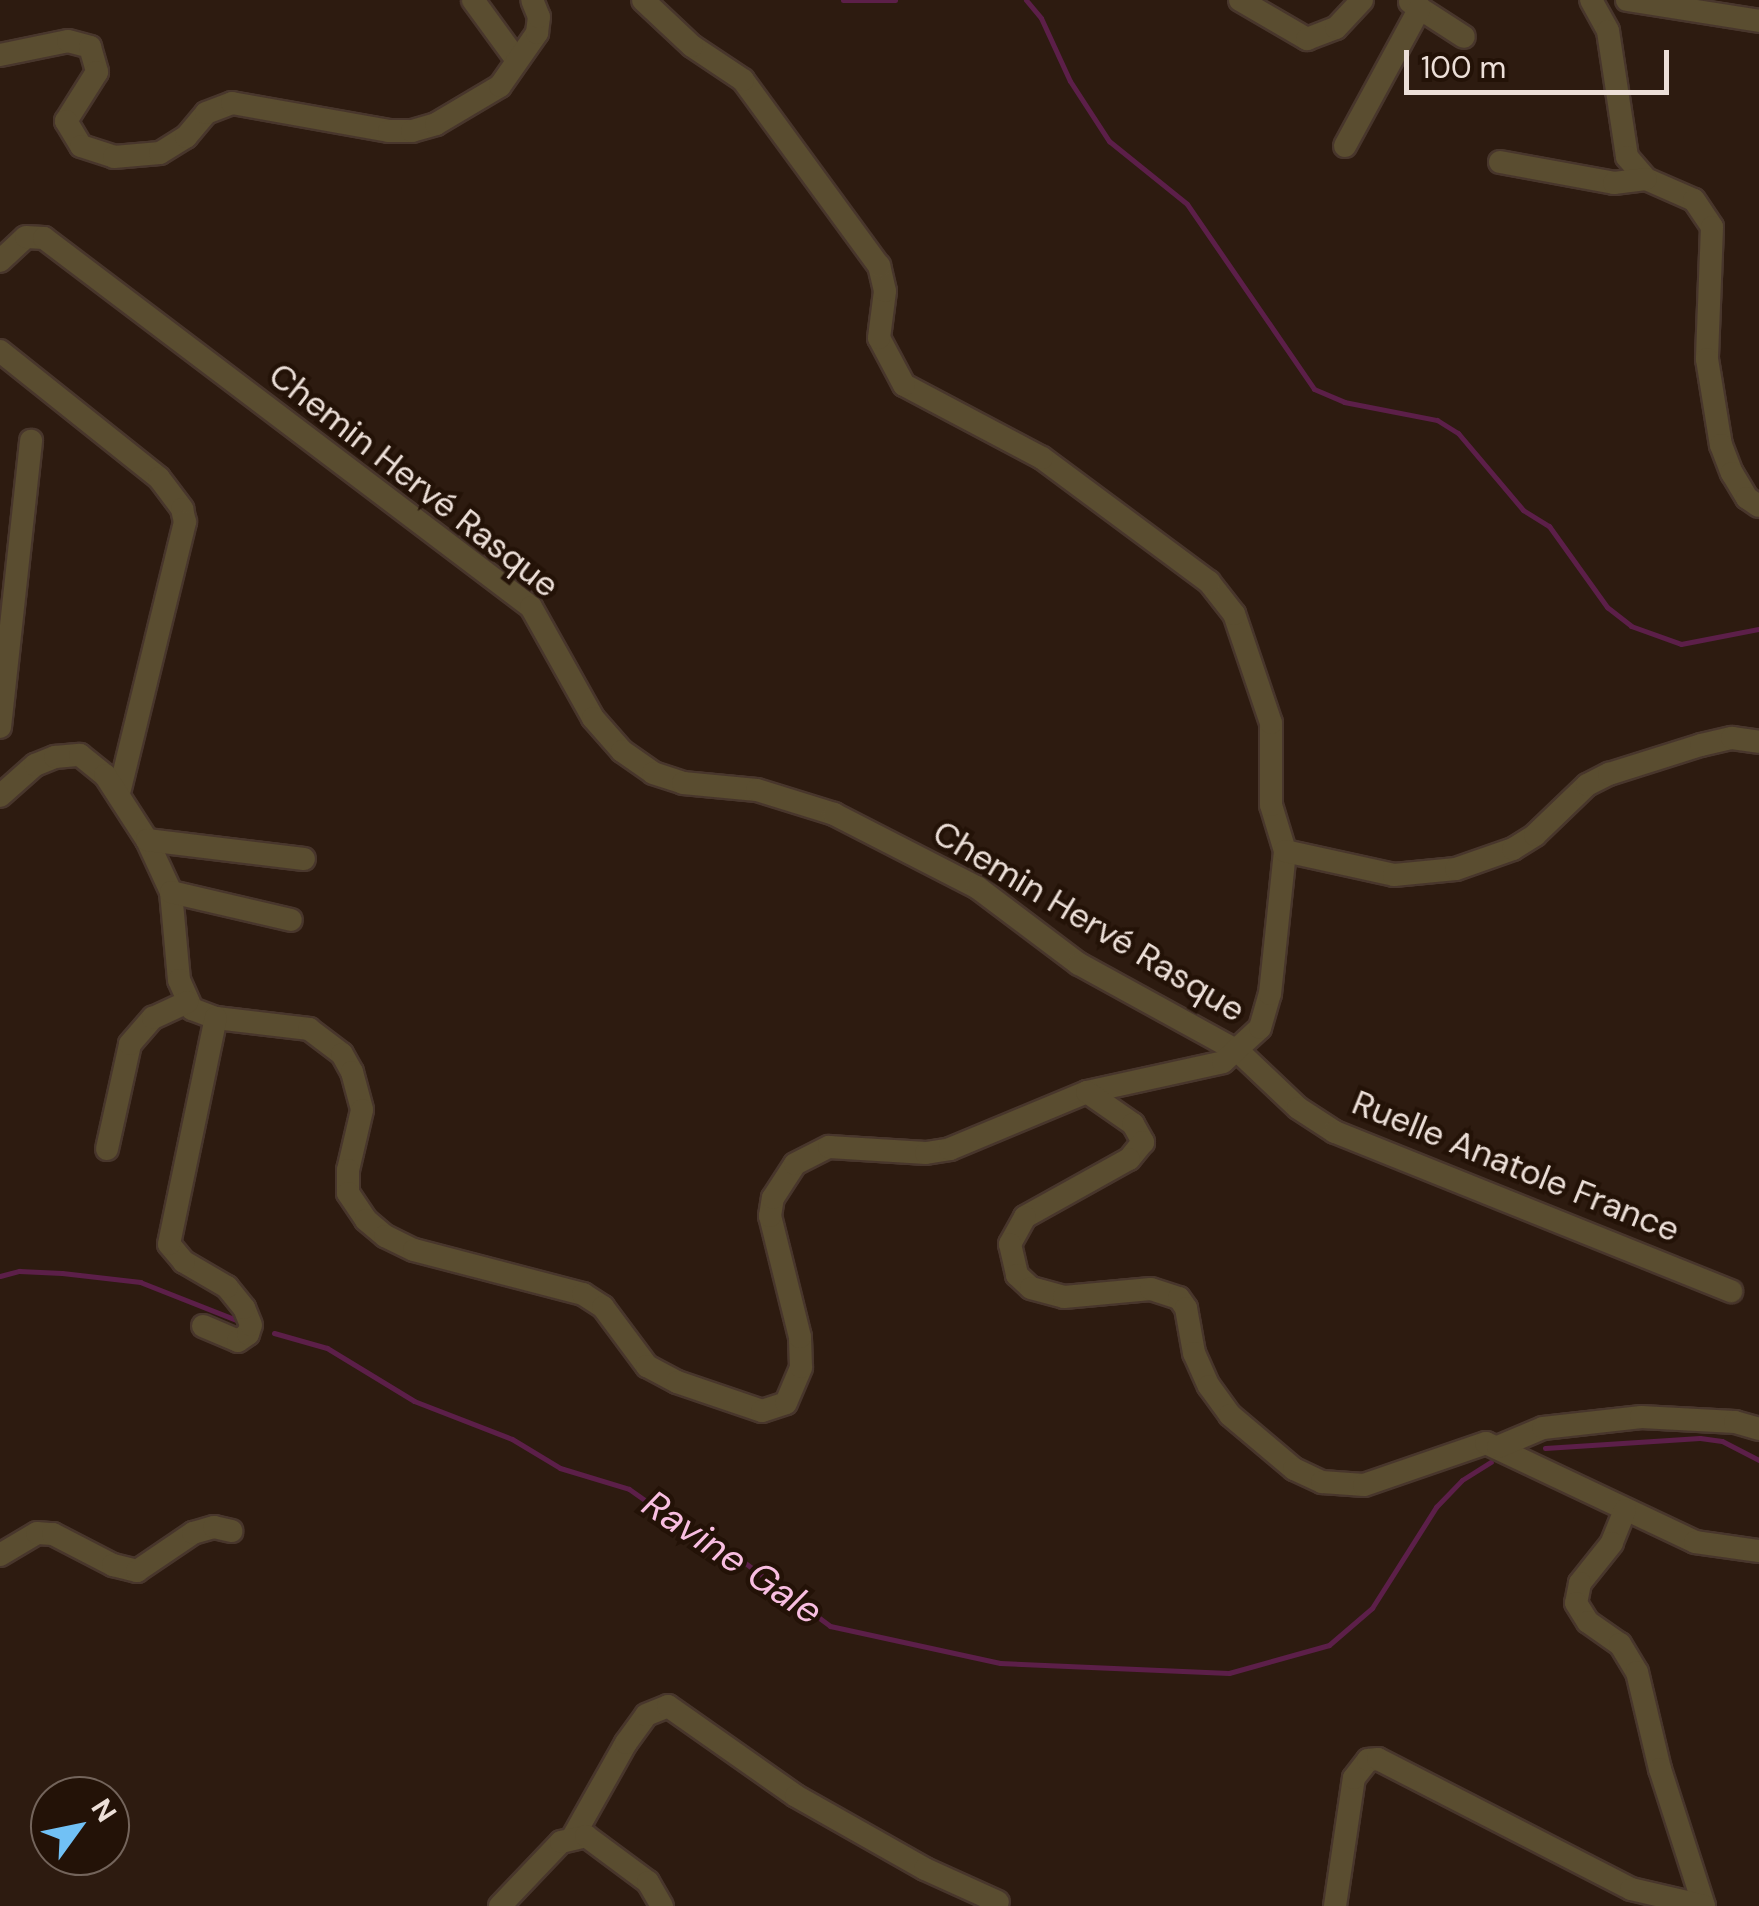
<!DOCTYPE html>
<meta charset="utf-8">
<style>
body{margin:0}
#map{position:relative;width:1759px;height:1906px;overflow:hidden;background:#2d1b10;font-family:"DM Sans",sans-serif}
div>[style]{position:absolute}
[style*='--x']{left:calc(var(--x)*1px);top:calc(var(--y)*1px);width:calc(var(--w)*1px);rotate:calc(var(--a)*1deg)}
.stream>*{height:5px;margin:-2.5px;padding:0 2.5px;transform-origin:2.5px;border-radius:2.5px;background:#5c1f49}
.roads{filter:drop-shadow(2px 0 #48362c) drop-shadow(-2px 0 #48362c) drop-shadow(0 2px #48362c) drop-shadow(0 -2px #48362c)}
.minor>*{height:22px;margin:-11px;padding:0 11px;transform-origin:11px;border-radius:11px;background:#5a4d30}
span{translate:-50% -50%;white-space:nowrap;text-align:center;line-height:1.15;-webkit-text-stroke:9px #231207;paint-order:stroke}
.street-label{font-size:35px;color:#ecdfd8}
.water-label{font-size:38px;color:#f8bee1;font-style:italic}
.north{position:absolute;left:30px;top:1776px;width:100px;height:100px;box-sizing:border-box;background:#231207;border:2px solid #73645b;border-radius:50%;rotate:57deg;font-size:28px;font-weight:700;line-height:40px;text-align:center;color:#ecdfd8}
.north::after{content:'';display:block;margin:auto;width:35px;height:45px;background:#71c1f5;clip-path:polygon(50% 0,100% 100%,50% 72%,0 100%)}
.scale{position:absolute;left:1404px;top:50px;width:265px;height:45px;box-sizing:border-box;border:5px solid #ecdfd8;border-top:0;padding-left:12px;font-size:30px;line-height:35px;white-space:nowrap;color:#ecdfd8;-webkit-text-stroke:8px #231207;paint-order:stroke}
</style>
<div id="map">
<div class="stream">
<div style="--x:843;--y:0;--w:52;--a:0"></div>
<div style="--x:1026;--y:0;--w:23;--a:50"></div>
<div style="--x:1041;--y:18;--w:69;--a:65.3"></div>
<div style="--x:1070;--y:81;--w:72;--a:57"></div>
<div style="--x:1109;--y:141;--w:100;--a:38.9"></div>
<div style="--x:1187;--y:204;--w:224;--a:55.5"></div>
<div style="--x:1314;--y:389;--w:33;--a:23"></div>
<div style="--x:1344;--y:402;--w:95;--a:11"></div>
<div style="--x:1437;--y:420;--w:25;--a:32"></div>
<div style="--x:1458;--y:433;--w:101;--a:49.8"></div>
<div style="--x:1523;--y:510;--w:31;--a:32"></div>
<div style="--x:1549;--y:526;--w:100;--a:54.4"></div>
<div style="--x:1607;--y:607;--w:31;--a:38"></div>
<div style="--x:1631;--y:626;--w:53;--a:19.8"></div>
<div style="--x:1681;--y:644;--w:79;--a:-10.9"></div>
<div style="--x:0;--y:1276;--w:20;--a:-15"></div>
<div style="--x:19;--y:1271;--w:43;--a:2.7"></div>
<div style="--x:62;--y:1273;--w:79;--a:6.6"></div>
<div style="--x:140;--y:1282;--w:106;--a:21.5"></div>
<div style="--x:274;--y:1333;--w:55;--a:15.8"></div>
<div style="--x:327;--y:1348;--w:102;--a:31.3"></div>
<div style="--x:414;--y:1401;--w:105;--a:21.2"></div>
<div style="--x:512;--y:1439;--w:56;--a:31.1"></div>
<div style="--x:560;--y:1468;--w:72;--a:16.9"></div>
<div style="--x:629;--y:1489;--w:62;--a:35.2"></div>
<div style="--x:680;--y:1525;--w:51;--a:27.1"></div>
<div style="--x:725;--y:1548;--w:131;--a:36.6"></div>
<div style="--x:830;--y:1626;--w:174;--a:12.3"></div>
<div style="--x:1000;--y:1663;--w:229;--a:2.5"></div>
<div style="--x:1229;--y:1673;--w:104;--a:-15.6"></div>
<div style="--x:1329;--y:1645;--w:57;--a:-40.7"></div>
<div style="--x:1372;--y:1608;--w:120;--a:-57.6"></div>
<div style="--x:1436;--y:1507;--w:37;--a:-46"></div>
<div style="--x:1462;--y:1480;--w:34;--a:-32"></div>
<div style="--x:1545;--y:1448;--w:155;--a:-3.7"></div>
<div style="--x:1700;--y:1438;--w:22;--a:8"></div>
<div style="--x:1722;--y:1441;--w:42;--a:27.2"></div>
</div>
<div class="roads">
<div class="minor">
<div style="--x:473;--y:0;--w:73;--a:53.9"></div>
<div style="--x:1240;--y:0;--w:78;--a:30.2"></div>
<div style="--x:1307;--y:39;--w:31;--a:-21"></div>
<div style="--x:1336;--y:28;--w:38;--a:-47"></div>
<div style="--x:1591;--y:0;--w:35;--a:61"></div>
<div style="--x:1608;--y:31;--w:127;--a:81.4"></div>
<div style="--x:1627;--y:157;--w:29;--a:49"></div>
<div style="--x:1646;--y:179;--w:52;--a:23.6"></div>
<div style="--x:1694;--y:200;--w:32;--a:56"></div>
<div style="--x:1712;--y:227;--w:132;--a:92.2"></div>
<div style="--x:1707;--y:359;--w:87;--a:80.8"></div>
<div style="--x:1721;--y:445;--w:30;--a:69"></div>
<div style="--x:1732;--y:473;--w:29;--a:59"></div>
<div style="--x:1747;--y:498;--w:14;--a:34"></div>
<div style="--x:1627;--y:0;--w:134;--a:9"></div>
<div style="--x:1410;--y:2;--w:64;--a:32.9"></div>
<div style="--x:0;--y:55;--w:69;--a:-11.6"></div>
<div style="--x:68;--y:41;--w:23;--a:15"></div>
<div style="--x:90;--y:47;--w:26;--a:74"></div>
<div style="--x:97;--y:72;--w:58;--a:122.3"></div>
<div style="--x:66;--y:121;--w:29;--a:59"></div>
<div style="--x:81;--y:146;--w:35;--a:18"></div>
<div style="--x:114;--y:157;--w:46;--a:-5"></div>
<div style="--x:160;--y:153;--w:31;--a:-32"></div>
<div style="--x:186;--y:137;--w:31;--a:-50"></div>
<div style="--x:206;--y:113;--w:28;--a:-21"></div>
<div style="--x:232;--y:103;--w:159;--a:10.1"></div>
<div style="--x:389;--y:131;--w:23;--a:0"></div>
<div style="--x:412;--y:131;--w:25;--a:-16"></div>
<div style="--x:436;--y:124;--w:74;--a:-30.7"></div>
<div style="--x:500;--y:86;--w:65;--a:-55.1"></div>
<div style="--x:537;--y:33;--w:16;--a:-83"></div>
<div style="--x:539;--y:17;--w:18;--a:-112"></div>
<div style="--x:1345;--y:146;--w:157;--a:-61.5"></div>
<div style="--x:1500;--y:162;--w:116;--a:10.4"></div>
<div style="--x:1614;--y:183;--w:32;--a:-7"></div>
<div style="--x:0;--y:261;--w:35;--a:-43"></div>
<div style="--x:26;--y:237;--w:18;--a:3"></div>
<div style="--x:44;--y:238;--w:611;--a:37.15"></div>
<div style="--x:531;--y:607;--w:127;--a:60.8"></div>
<div style="--x:593;--y:718;--w:44;--a:48.7"></div>
<div style="--x:622;--y:751;--w:38;--a:35"></div>
<div style="--x:653;--y:773;--w:32;--a:18"></div>
<div style="--x:683;--y:783;--w:74;--a:5.4"></div>
<div style="--x:757;--y:790;--w:81;--a:17.3"></div>
<div style="--x:834;--y:814;--w:162;--a:27.2"></div>
<div style="--x:978;--y:888;--w:126;--a:37"></div>
<div style="--x:1079;--y:964;--w:183;--a:28.8"></div>
<div style="--x:1239;--y:1052;--w:81;--a:43.5"></div>
<div style="--x:1298;--y:1108;--w:44;--a:33"></div>
<div style="--x:1335;--y:1132;--w:427;--a:21.9"></div>
<div style="--x:0;--y:351;--w:203;--a:38.6"></div>
<div style="--x:159;--y:478;--w:39;--a:53"></div>
<div style="--x:182;--y:509;--w:13;--a:77"></div>
<div style="--x:185;--y:522;--w:278;--a:103.7"></div>
<div style="--x:0;--y:727;--w:288;--a:-83.8"></div>
<div style="--x:0;--y:796;--w:47;--a:-41.5"></div>
<div style="--x:35;--y:765;--w:22;--a:-22"></div>
<div style="--x:55;--y:757;--w:25;--a:-5"></div>
<div style="--x:80;--y:755;--w:32;--a:39"></div>
<div style="--x:105;--y:775;--w:77;--a:57.1"></div>
<div style="--x:147;--y:840;--w:57;--a:65.2"></div>
<div style="--x:171;--y:892;--w:88;--a:84.8"></div>
<div style="--x:179;--y:980;--w:32;--a:66"></div>
<div style="--x:192;--y:1009;--w:26;--a:21"></div>
<div style="--x:216;--y:1018;--w:94;--a:6.7"></div>
<div style="--x:309;--y:1029;--w:41;--a:37.1"></div>
<div style="--x:342;--y:1054;--w:21;--a:61"></div>
<div style="--x:352;--y:1072;--w:39;--a:75"></div>
<div style="--x:362;--y:1110;--w:62;--a:103.1"></div>
<div style="--x:348;--y:1170;--w:23;--a:90"></div>
<div style="--x:348;--y:1193;--w:32;--a:56"></div>
<div style="--x:366;--y:1220;--w:25;--a:40"></div>
<div style="--x:385;--y:1236;--w:32;--a:26"></div>
<div style="--x:414;--y:1250;--w:175;--a:14.6"></div>
<div style="--x:583;--y:1294;--w:24;--a:33"></div>
<div style="--x:603;--y:1307;--w:74;--a:53.3"></div>
<div style="--x:647;--y:1366;--w:34;--a:28"></div>
<div style="--x:677;--y:1382;--w:90;--a:18.8"></div>
<div style="--x:762;--y:1411;--w:25;--a:-18"></div>
<div style="--x:786;--y:1403;--w:39;--a:-67"></div>
<div style="--x:801;--y:1367;--w:30;--a:-92"></div>
<div style="--x:800;--y:1337;--w:125;--a:-103.9"></div>
<div style="--x:770;--y:1216;--w:18;--a:-81"></div>
<div style="--x:773;--y:1198;--w:40;--a:-57.1"></div>
<div style="--x:795;--y:1164;--w:38;--a:-27"></div>
<div style="--x:829;--y:1147;--w:97;--a:3.5"></div>
<div style="--x:926;--y:1153;--w:24;--a:-9"></div>
<div style="--x:950;--y:1149;--w:148;--a:-22.6"></div>
<div style="--x:1087;--y:1092;--w:139;--a:-12.4"></div>
<div style="--x:1223;--y:1062;--w:50;--a:-42.6"></div>
<div style="--x:1260;--y:1028;--w:35;--a:-74"></div>
<div style="--x:1270;--y:994;--w:144;--a:-84"></div>
<div style="--x:1285;--y:851;--w:48;--a:-106.9"></div>
<div style="--x:1271;--y:805;--w:82;--a:-90"></div>
<div style="--x:1271;--y:723;--w:115;--a:-108.7"></div>
<div style="--x:1234;--y:614;--w:41;--a:-128"></div>
<div style="--x:1209;--y:582;--w:208;--a:-143.4"></div>
<div style="--x:1042;--y:458;--w:156;--a:-152.1"></div>
<div style="--x:904;--y:385;--w:53;--a:-118"></div>
<div style="--x:879;--y:338;--w:47;--a:-82.7"></div>
<div style="--x:885;--y:291;--w:26;--a:-103"></div>
<div style="--x:879;--y:266;--w:230;--a:-126.2"></div>
<div style="--x:743;--y:80;--w:61;--a:-146.3"></div>
<div style="--x:692;--y:46;--w:67;--a:-136.8"></div>
<div style="--x:147;--y:840;--w:158;--a:6.9"></div>
<div style="--x:1285;--y:851;--w:112;--a:12.4"></div>
<div style="--x:1394;--y:875;--w:62;--a:-5.5"></div>
<div style="--x:1456;--y:869;--w:60;--a:-19.3"></div>
<div style="--x:1513;--y:849;--w:26;--a:-32"></div>
<div style="--x:1535;--y:835;--w:72;--a:-43.9"></div>
<div style="--x:1587;--y:785;--w:25;--a:-27"></div>
<div style="--x:1609;--y:774;--w:96;--a:-17.5"></div>
<div style="--x:1701;--y:745;--w:32;--a:-13"></div>
<div style="--x:1732;--y:738;--w:27;--a:8"></div>
<div style="--x:171;--y:892;--w:123;--a:13.1"></div>
<div style="--x:1087;--y:1092;--w:56;--a:34.8"></div>
<div style="--x:1133;--y:1124;--w:21;--a:61"></div>
<div style="--x:1143;--y:1142;--w:22;--a:129"></div>
<div style="--x:1129;--y:1159;--w:119;--a:150.9"></div>
<div style="--x:1025;--y:1217;--w:31;--a:119"></div>
<div style="--x:1010;--y:1244;--w:32;--a:77"></div>
<div style="--x:1017;--y:1275;--w:19;--a:43"></div>
<div style="--x:1031;--y:1288;--w:34;--a:15"></div>
<div style="--x:1064;--y:1297;--w:87;--a:-5.3"></div>
<div style="--x:1151;--y:1289;--w:29;--a:18"></div>
<div style="--x:1179;--y:1298;--w:12;--a:55"></div>
<div style="--x:1186;--y:1308;--w:46;--a:79.9"></div>
<div style="--x:1194;--y:1353;--w:36;--a:66"></div>
<div style="--x:1209;--y:1386;--w:36;--a:54"></div>
<div style="--x:1230;--y:1415;--w:84;--a:40.2"></div>
<div style="--x:1294;--y:1469;--w:31;--a:25"></div>
<div style="--x:1322;--y:1482;--w:42;--a:4.1"></div>
<div style="--x:1364;--y:1485;--w:129;--a:-19"></div>
<div style="--x:1486;--y:1443;--w:231;--a:25.3"></div>
<div style="--x:1695;--y:1542;--w:65;--a:8"></div>
<div style="--x:107;--y:1149;--w:107;--a:-77.6"></div>
<div style="--x:130;--y:1044;--w:35;--a:-49"></div>
<div style="--x:153;--y:1018;--w:38;--a:-25"></div>
<div style="--x:203;--y:1326;--w:38;--a:23"></div>
<div style="--x:238;--y:1341;--w:12;--a:-35"></div>
<div style="--x:248;--y:1334;--w:9;--a:-72"></div>
<div style="--x:251;--y:1325;--w:18;--a:-112"></div>
<div style="--x:244;--y:1308;--w:27;--a:-129"></div>
<div style="--x:227;--y:1287;--w:50;--a:-149.8"></div>
<div style="--x:184;--y:1262;--w:23;--a:-130"></div>
<div style="--x:169;--y:1244;--w:231;--a:-78.3"></div>
<div style="--x:1498;--y:1447;--w:49;--a:-22.9"></div>
<div style="--x:1543;--y:1428;--w:99;--a:-6.4"></div>
<div style="--x:1641;--y:1417;--w:94;--a:3"></div>
<div style="--x:1735;--y:1422;--w:25;--a:16"></div>
<div style="--x:1625;--y:1510;--w:35;--a:112"></div>
<div style="--x:1612;--y:1543;--w:51;--a:128.7"></div>
<div style="--x:1580;--y:1583;--w:20;--a:101"></div>
<div style="--x:1576;--y:1603;--w:22;--a:58"></div>
<div style="--x:1588;--y:1622;--w:39;--a:35"></div>
<div style="--x:1620;--y:1644;--w:33;--a:59"></div>
<div style="--x:1637;--y:1672;--w:100;--a:76.7"></div>
<div style="--x:1660;--y:1769;--w:144;--a:72.2"></div>
<div style="--x:0;--y:1555;--w:43;--a:-30.7"></div>
<div style="--x:37;--y:1533;--w:16;--a:4"></div>
<div style="--x:53;--y:1534;--w:68;--a:27.3"></div>
<div style="--x:113;--y:1565;--w:25;--a:14"></div>
<div style="--x:137;--y:1571;--w:68;--a:-34.2"></div>
<div style="--x:193;--y:1533;--w:22;--a:-16"></div>
<div style="--x:214;--y:1527;--w:18;--a:13"></div>
<div style="--x:573;--y:1837;--w:108;--a:-60.6"></div>
<div style="--x:626;--y:1743;--w:34;--a:-54"></div>
<div style="--x:646;--y:1715;--w:24;--a:-22"></div>
<div style="--x:668;--y:1706;--w:156;--a:35.1"></div>
<div style="--x:796;--y:1796;--w:148;--a:29.5"></div>
<div style="--x:925;--y:1869;--w:80;--a:24.3"></div>
<div style="--x:500;--y:1906;--w:88;--a:-46.4"></div>
<div style="--x:561;--y:1842;--w:26;--a:-13"></div>
<div style="--x:586;--y:1836;--w:77;--a:36.6"></div>
<div style="--x:648;--y:1882;--w:28;--a:60"></div>
<div style="--x:1335;--y:1906;--w:129;--a:-81.6"></div>
<div style="--x:1354;--y:1778;--w:23;--a:-52"></div>
<div style="--x:1368;--y:1760;--w:10;--a:-6"></div>
<div style="--x:1378;--y:1759;--w:284;--a:27.2"></div>
<div style="--x:1631;--y:1889;--w:75;--a:13.1"></div>
</div>
</div>
<div class="street-label">
<span style="left:414px;top:480px;rotate:38deg">Chemin Hervé Rasque</span>
<span style="left:1089px;top:921px;rotate:31deg">Chemin Hervé Rasque</span>
<span style="left:1516px;top:1166px;rotate:22deg">Ruelle Anatole France</span>
</div>
<div class="water-label">
<span style="left:732px;top:1558px;rotate:34deg">Ravine Gale</span>
</div>
<div class="north">N</div>
<div class="scale">100 m</div>
</div>
